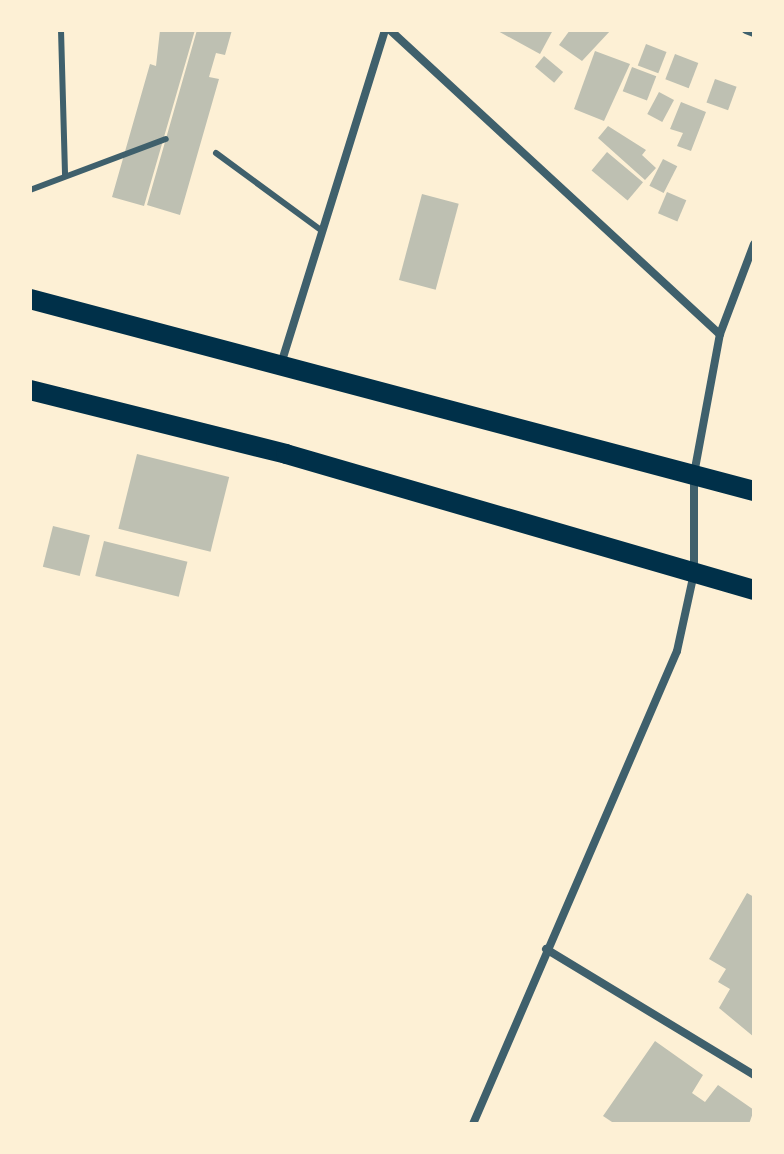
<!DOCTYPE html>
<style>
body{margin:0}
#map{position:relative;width:784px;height:1154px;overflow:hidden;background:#fdf0d5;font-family:Mulish,sans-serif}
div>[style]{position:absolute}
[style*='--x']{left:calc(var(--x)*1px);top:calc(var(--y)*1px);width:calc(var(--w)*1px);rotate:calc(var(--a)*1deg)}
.building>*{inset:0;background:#bec0b2;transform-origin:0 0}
.service>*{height:6px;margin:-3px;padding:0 3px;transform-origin:3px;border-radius:3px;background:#3f606c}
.minor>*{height:8px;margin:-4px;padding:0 4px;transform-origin:4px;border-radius:4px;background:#3f606c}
.primary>*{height:20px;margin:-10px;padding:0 10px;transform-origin:10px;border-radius:10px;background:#003049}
span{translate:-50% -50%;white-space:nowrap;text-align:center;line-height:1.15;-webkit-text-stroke:8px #fdf0d5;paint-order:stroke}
.frame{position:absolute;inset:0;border:32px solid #fdf0d5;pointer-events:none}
</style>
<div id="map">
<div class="building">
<div style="clip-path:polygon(160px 30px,195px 30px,144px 206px,112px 197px,150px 64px,156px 66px)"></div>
<div style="clip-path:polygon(197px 30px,232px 30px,225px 55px,216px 53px,209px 77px,219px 79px,180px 215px,147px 205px)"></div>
<div style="clip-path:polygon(496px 30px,553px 30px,540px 54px)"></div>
<div style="clip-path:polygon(570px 30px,611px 30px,582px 61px,559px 45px)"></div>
<div style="left:646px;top:44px;width:22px;height:23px;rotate:21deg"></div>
<div style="clip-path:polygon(595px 51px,630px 64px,604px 121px,574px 109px)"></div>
<div style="left:675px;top:54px;width:25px;height:27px;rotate:21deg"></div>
<div style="left:544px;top:56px;width:25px;height:14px;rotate:40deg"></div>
<div style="left:632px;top:67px;width:26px;height:26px;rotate:21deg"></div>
<div style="left:715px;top:79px;width:23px;height:25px;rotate:20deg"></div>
<div style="left:659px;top:92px;width:17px;height:25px;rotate:28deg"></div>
<div style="clip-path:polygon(681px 102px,706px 112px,691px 151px,677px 146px,683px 133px,670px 129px)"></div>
<div style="clip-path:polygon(608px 126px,646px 150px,642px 155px,656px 168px,645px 180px,598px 138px)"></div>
<div style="left:607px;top:152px;width:47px;height:24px;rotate:40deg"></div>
<div style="left:663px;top:159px;width:16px;height:30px;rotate:27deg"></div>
<div style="left:667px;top:192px;width:21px;height:23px;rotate:23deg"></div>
<div style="left:422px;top:194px;width:38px;height:89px;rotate:15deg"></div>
<div style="left:137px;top:454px;width:95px;height:77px;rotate:14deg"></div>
<div style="left:53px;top:526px;width:38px;height:42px;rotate:14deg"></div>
<div style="left:104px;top:541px;width:86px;height:36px;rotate:14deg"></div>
<div style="clip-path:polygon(747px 893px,754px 897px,754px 1037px,719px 1008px,730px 989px,718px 982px,726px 969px,709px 959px)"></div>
<div style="clip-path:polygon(655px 1041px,703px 1075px,692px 1093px,705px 1102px,718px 1085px,754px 1110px,749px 1124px,615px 1124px,603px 1116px)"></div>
</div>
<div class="service">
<div style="--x:61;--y:30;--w:146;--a:88.4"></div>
<div style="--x:216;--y:153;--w:132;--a:36.3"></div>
<div style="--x:30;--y:190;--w:145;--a:-20.6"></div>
</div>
<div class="minor">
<div style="--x:390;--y:30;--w:449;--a:42.7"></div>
<div style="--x:746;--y:30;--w:9;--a:21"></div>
<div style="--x:281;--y:364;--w:350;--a:-72.7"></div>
<div style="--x:546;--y:949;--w:243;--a:31.2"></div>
<div style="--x:473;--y:1124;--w:515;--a:-66.67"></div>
<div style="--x:677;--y:651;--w:80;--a:-77.7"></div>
<div style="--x:694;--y:573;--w:99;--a:-90"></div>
<div style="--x:694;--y:474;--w:142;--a:-79.5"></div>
<div style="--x:720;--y:334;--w:96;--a:-69.3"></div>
</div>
<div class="primary">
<div style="--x:30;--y:299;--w:749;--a:14.85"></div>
<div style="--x:30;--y:390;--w:264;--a:14"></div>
<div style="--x:286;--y:454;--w:487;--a:16.2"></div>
</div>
<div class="frame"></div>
</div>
